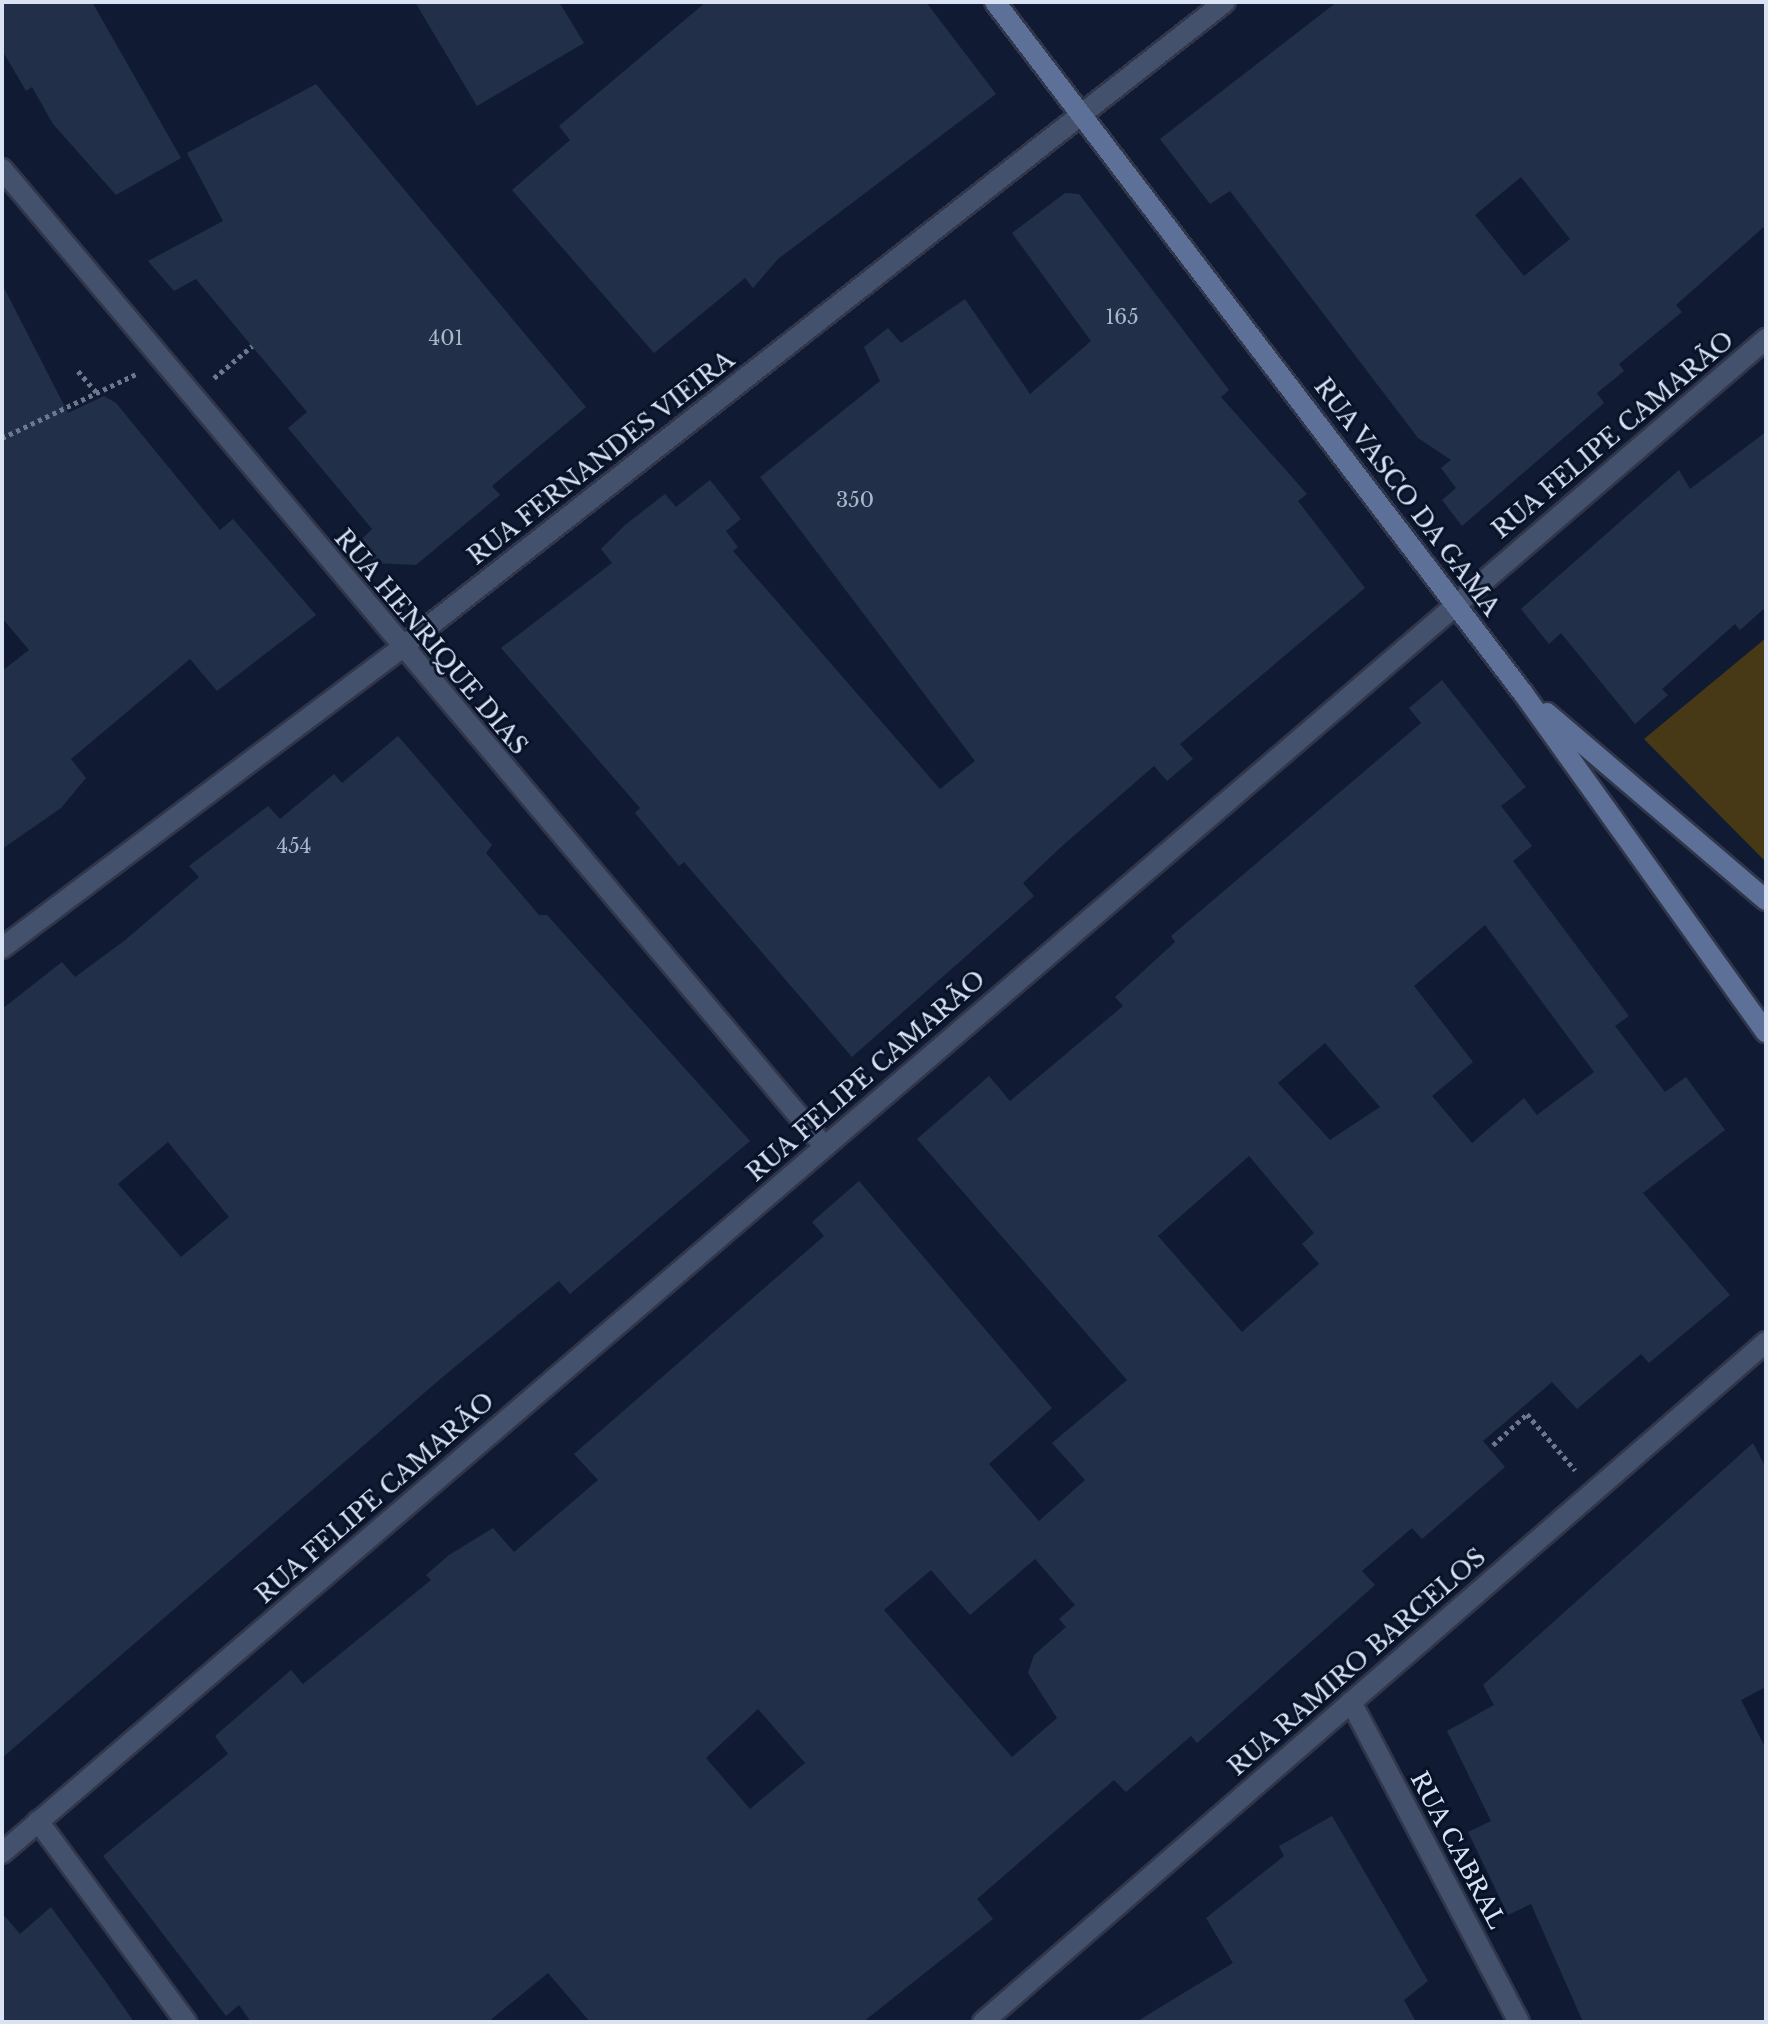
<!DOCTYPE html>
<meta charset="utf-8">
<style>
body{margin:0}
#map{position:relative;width:1768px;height:2024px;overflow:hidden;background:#101b33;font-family:"Libre Baskerville",serif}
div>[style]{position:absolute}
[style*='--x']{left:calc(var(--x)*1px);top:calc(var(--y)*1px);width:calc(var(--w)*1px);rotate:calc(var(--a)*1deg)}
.green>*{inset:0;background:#473916}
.building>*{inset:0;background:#222f48}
.path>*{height:5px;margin-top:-2.5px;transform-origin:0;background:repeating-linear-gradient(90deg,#6e788d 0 4px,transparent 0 8px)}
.roads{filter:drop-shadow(2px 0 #31364a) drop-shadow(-2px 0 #31364a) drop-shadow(0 2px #31364a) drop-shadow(0 -2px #31364a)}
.minor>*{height:20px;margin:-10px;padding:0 10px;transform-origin:10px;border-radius:10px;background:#43516d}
.tertiary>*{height:20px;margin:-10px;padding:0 10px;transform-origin:10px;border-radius:10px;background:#43516d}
.secondary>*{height:20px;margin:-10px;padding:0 10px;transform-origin:10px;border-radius:10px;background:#5d7198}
span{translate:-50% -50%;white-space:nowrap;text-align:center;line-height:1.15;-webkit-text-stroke:6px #071229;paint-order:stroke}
.number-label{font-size:20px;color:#acb6c9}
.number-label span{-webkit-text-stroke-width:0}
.street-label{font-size:24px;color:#dae3f4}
.frame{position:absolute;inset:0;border:4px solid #dae3f4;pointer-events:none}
</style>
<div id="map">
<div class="green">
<div style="clip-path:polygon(1766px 638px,1766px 862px,1644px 739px)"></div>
</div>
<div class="building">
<div style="clip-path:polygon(2px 2px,92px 2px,181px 158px,116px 195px,53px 124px,32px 87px,26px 91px,2px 50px)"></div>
<div style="clip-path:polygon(415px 2px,559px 2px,584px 43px,477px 106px)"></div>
<div style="clip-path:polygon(706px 2px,926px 2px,996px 94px,778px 259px,753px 288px,745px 278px,654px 353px,512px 190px,570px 140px,559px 126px)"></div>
<div style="clip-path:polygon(evenodd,1337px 2px,1766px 2px,1766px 225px,1676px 305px,1682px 312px,1619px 364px,1624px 371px,1597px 393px,1604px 403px,1462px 526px,1442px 500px,1456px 488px,1441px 468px,1451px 460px,1418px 438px,1230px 191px,1210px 204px,1160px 139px,1337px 2px,1521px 177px,1570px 239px,1524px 276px,1475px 215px,1521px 177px)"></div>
<div style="clip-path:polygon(316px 84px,586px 407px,492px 486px,500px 495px,416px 565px,374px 563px,357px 544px,372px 529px,288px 428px,307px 412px,196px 279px,174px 291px,148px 261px,223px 221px,187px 153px)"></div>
<div style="clip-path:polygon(1065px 193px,1079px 194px,1229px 390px,1221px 397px,1307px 494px,1298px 501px,1365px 588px,1180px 744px,1193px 759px,1167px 781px,1154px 766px,1061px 847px,1023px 883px,1034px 896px,852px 1057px,684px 862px,679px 866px,635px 813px,640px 808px,501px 648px,612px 563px,601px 549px,625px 525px,665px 494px,676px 507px,710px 480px,741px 519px,726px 531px,738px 547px,733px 551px,940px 789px,975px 761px,760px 477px,880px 381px,864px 347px,888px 328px,901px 343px,965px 299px,1030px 394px,1091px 341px,1012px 233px)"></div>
<div style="clip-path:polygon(2px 284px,68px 413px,104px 396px,116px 403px,220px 530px,233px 519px,316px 615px,217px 691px,190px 659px,71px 759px,86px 778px,61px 808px,2px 849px,2px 671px,29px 650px,2px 618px)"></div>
<div style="clip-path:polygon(1766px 432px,1766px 607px,1740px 630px,1735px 624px,1662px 689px,1668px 695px,1635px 724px,1561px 633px,1549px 644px,1521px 609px,1679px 470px,1690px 489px)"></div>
<div style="clip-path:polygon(evenodd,1442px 680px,1526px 787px,1501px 806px,1532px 846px,1513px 861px,1629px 1016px,1615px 1026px,1665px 1092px,1686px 1077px,1725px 1130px,1643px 1193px,1730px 1295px,1649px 1363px,1641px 1354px,1577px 1409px,1552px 1382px,1483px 1441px,1505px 1467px,1422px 1539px,1412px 1528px,1362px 1571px,1375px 1585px,1197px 1743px,1191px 1736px,1126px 1792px,1114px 1780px,977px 1899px,993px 1919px,863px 2022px,590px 2022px,548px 1973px,488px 2022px,251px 2022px,239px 2005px,226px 2016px,103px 1856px,228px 1754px,215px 1736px,291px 1670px,303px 1684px,431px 1580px,426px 1575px,449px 1555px,493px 1528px,514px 1552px,598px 1480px,574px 1454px,824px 1236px,812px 1222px,859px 1181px,1052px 1408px,989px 1464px,1039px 1521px,1085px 1480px,1052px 1443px,1127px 1380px,917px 1139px,989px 1076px,1010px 1101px,1123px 1006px,1115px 997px,1175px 942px,1171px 936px,1421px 723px,1409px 708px,1442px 680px,1485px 925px,1594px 1072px,1537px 1115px,1524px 1098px,1472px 1143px,1432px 1096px,1473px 1062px,1414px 986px,1485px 925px,1442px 680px,1325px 1043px,1380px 1107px,1330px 1140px,1278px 1083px,1325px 1043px,1442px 680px,1249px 1156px,1314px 1233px,1302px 1244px,1319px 1264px,1242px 1332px,1158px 1236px,1249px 1156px,1442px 680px,1035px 1559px,1075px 1605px,1059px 1619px,1066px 1627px,1034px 1655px,1028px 1673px,1057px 1718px,1012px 1757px,884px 1610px,931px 1570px,970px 1615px,1035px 1559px,1442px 680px,758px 1709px,805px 1763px,750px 1809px,706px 1758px,758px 1709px)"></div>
<div style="clip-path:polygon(evenodd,398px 736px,492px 845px,486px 853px,539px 915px,547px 915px,750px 1141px,570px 1294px,559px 1281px,445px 1375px,2px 1758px,2px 1009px,62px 962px,75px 977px,124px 941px,199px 877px,189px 866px,268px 806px,280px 819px,334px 774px,342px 783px,398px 736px,168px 1142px,229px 1217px,181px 1257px,118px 1184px,168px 1142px)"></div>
<div style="clip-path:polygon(1753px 1443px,1766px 1468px,1766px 1687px,1741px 1700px,1766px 1749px,1766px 2022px,1583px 2022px,1531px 1904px,1508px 1915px,1468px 1832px,1491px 1821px,1447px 1731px,1494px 1705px,1483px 1685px)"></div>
<div style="clip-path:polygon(1332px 1816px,1428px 1981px,1404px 2000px,1416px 2022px,1136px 2022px,1233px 1963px,1206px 1918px,1284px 1856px,1279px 1846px)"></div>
<div style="clip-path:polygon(51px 1907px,106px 1982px,134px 2022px,2px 2022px,2px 1913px,20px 1934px)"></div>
</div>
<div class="path">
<div style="--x:78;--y:371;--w:29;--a:49"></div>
<div style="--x:214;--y:378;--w:50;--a:-40.1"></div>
<div style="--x:2;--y:438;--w:151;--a:-25.5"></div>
<div style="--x:1493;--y:1445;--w:46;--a:-42.4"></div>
<div style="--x:1527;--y:1414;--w:74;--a:49.4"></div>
</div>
<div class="roads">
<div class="minor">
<div style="--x:1351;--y:1702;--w:361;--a:62.3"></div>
<div style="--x:38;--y:1821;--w:250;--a:53.6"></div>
</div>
<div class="tertiary">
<div style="--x:2;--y:169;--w:1277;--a:49.92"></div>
<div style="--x:2;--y:948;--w:499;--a:-36.9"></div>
<div style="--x:401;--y:648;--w:1047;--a:-38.1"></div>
<div style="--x:2;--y:1853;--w:2325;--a:-40.64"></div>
<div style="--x:983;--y:2022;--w:1037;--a:-40.97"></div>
</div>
<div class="secondary">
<div style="--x:995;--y:2;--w:870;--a:52.62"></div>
<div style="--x:1523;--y:693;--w:417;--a:54.4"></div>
<div style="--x:1547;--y:713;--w:288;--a:40.5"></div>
</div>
</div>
<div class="number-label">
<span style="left:1122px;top:317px">165</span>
<span style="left:446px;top:338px">401</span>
<span style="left:855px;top:500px">350</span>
<span style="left:294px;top:846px">454</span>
</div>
<div class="street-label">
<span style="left:1613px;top:435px;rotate:-40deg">RUA FELIPE CAMARÃO</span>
<span style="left:601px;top:458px;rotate:-38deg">RUA FERNANDES VIEIRA</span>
<span style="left:1407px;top:497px;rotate:53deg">RUA VASCO DA GAMA</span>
<span style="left:431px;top:642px;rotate:50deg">RUA HENRIQUE DIAS</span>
<span style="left:866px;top:1076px;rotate:-41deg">RUA FELIPE CAMARÃO</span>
<span style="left:375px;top:1498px;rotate:-41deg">RUA FELIPE CAMARÃO</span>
<span style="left:1357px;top:1662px;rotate:-41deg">RUA RAMIRO BARCELOS</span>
<span style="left:1458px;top:1850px;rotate:62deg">RUA CABRAL</span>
</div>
<div class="frame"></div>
</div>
